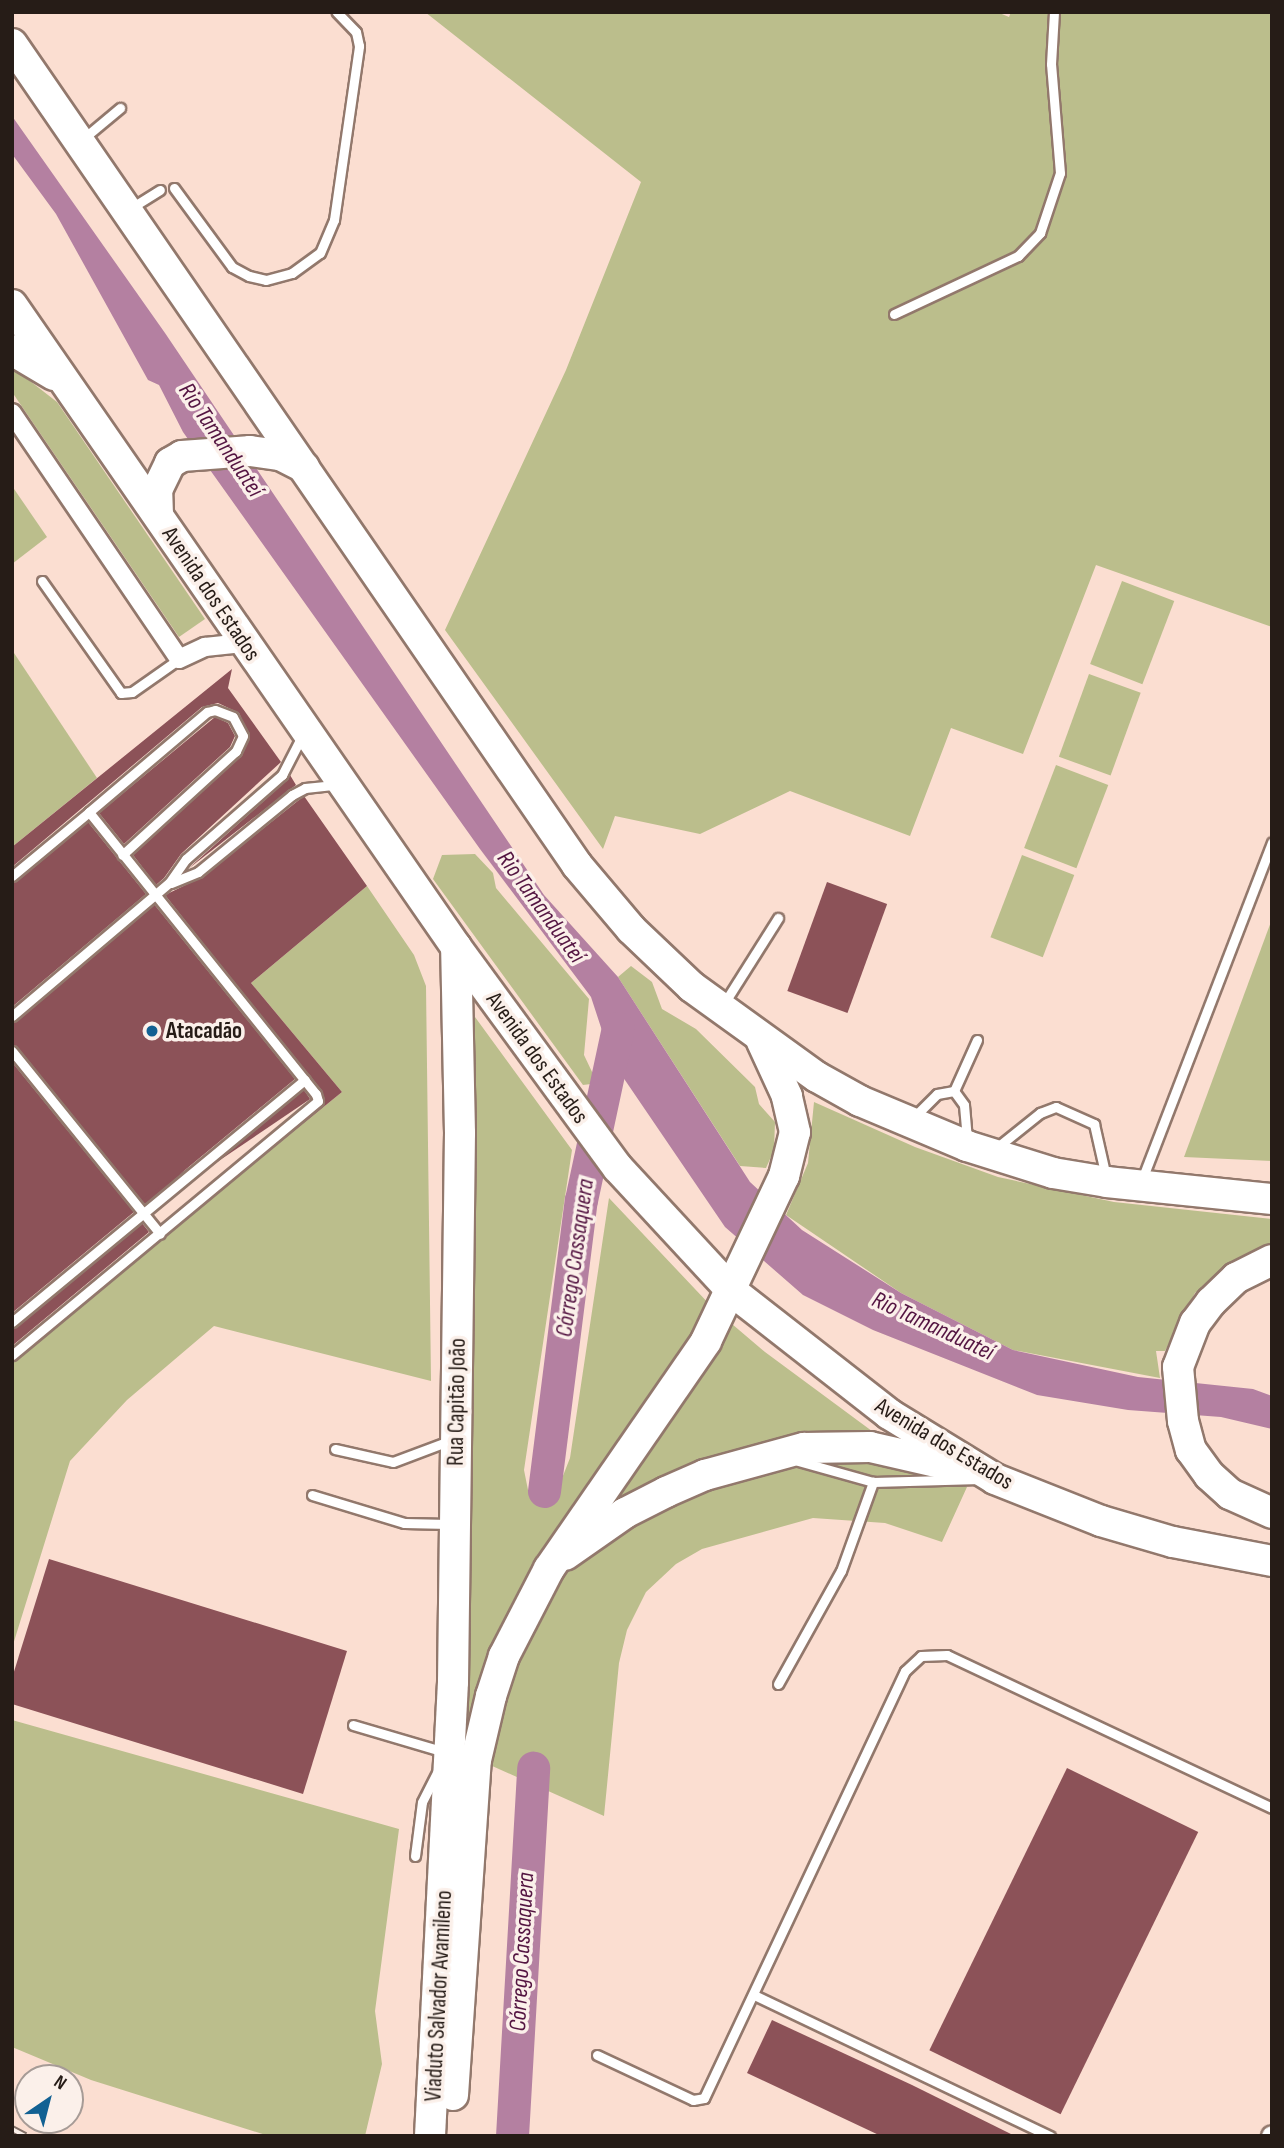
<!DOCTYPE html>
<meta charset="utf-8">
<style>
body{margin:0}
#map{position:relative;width:1284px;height:2148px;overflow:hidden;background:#fbded1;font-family:"Sofia Sans Condensed",sans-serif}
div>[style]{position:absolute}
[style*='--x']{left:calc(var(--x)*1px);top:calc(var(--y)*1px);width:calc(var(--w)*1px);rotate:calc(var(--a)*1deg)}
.green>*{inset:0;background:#bbbe8c;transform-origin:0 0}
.water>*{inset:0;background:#b480a1}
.river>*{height:33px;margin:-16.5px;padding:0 16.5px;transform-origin:16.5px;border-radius:16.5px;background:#b480a1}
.building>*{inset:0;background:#8c5258;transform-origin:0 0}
.roads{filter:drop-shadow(2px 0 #92786c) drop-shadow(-2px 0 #92786c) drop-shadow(0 2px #92786c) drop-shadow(0 -2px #92786c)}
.service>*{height:9px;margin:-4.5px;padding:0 4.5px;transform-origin:4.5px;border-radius:4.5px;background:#fff}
.minor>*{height:18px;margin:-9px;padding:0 9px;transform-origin:9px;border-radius:9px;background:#fff}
.trunk>*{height:30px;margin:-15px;padding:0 15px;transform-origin:15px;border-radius:15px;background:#fff}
.rail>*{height:8px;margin-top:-4px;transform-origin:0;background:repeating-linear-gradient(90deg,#fbf0ea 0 16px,#816f67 0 32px);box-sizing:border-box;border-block:2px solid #816f67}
.dots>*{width:19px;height:19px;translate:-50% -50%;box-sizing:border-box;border:4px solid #fbf0ea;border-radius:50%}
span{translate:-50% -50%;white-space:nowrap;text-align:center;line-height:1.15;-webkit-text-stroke:7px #fbf0ea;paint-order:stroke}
.street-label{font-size:23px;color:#261c17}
.poi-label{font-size:23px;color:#261c17;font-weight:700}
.left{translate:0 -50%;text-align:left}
.water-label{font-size:24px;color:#541542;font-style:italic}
.frame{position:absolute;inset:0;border:14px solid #261c17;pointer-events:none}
.north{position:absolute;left:14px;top:2064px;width:70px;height:70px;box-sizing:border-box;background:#fbf0ea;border:2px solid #a69b96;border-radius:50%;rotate:35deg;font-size:19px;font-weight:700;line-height:28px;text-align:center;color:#261c17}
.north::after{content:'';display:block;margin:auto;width:24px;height:32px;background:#126193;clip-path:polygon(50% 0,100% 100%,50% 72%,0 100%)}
</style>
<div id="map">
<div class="green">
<div style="clip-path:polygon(425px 12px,997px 12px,1009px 17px,1011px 12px,1272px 12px,1272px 627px,1096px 565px,1023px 754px,951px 728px,910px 836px,790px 791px,700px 834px,615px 816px,603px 849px,445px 630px,566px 370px,641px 182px)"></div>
<div style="clip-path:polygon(12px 367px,57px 402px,205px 619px,179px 637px,12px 392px)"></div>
<div style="clip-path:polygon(12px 486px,47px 537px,12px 564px)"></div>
<div style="left:1122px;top:581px;width:56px;height:89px;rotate:21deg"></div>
<div style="clip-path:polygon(12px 650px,97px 778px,12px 847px)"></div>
<div style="left:1089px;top:674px;width:55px;height:88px;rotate:20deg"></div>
<div style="left:1056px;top:765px;width:56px;height:89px;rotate:21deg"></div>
<div style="clip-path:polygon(475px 854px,493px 873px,496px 888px,589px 999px,584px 1055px,593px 1074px,591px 1084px,583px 1085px,433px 879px,442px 855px)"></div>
<div style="left:1022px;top:855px;width:56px;height:88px;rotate:21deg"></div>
<div style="clip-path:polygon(367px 886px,414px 955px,426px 986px,431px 1381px,214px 1326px,127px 1400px,70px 1461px,12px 1648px,12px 1360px,342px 1092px,251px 983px)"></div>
<div style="clip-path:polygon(1272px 919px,1272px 1161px,1184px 1157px)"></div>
<div style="clip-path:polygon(631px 966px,652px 982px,662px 1009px,696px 1029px,755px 1087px,759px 1104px,775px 1122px,774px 1150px,766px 1168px,740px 1166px,618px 977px)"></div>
<div style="clip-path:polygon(475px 1017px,572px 1150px,524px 1470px,528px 1490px,557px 1491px,570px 1458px,609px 1198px,712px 1307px,765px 1352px,880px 1437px,967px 1487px,942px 1542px,885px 1523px,813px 1518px,702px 1549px,676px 1564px,646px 1592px,627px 1630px,619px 1663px,604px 1816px,461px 1752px)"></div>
<div style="clip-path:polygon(814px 1102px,915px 1147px,998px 1177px,1114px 1202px,1272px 1219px,1272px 1246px,1229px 1265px,1195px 1293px,1165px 1351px,1156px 1351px,1160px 1378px,1013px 1350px,901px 1293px,786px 1215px,808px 1163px)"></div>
<div style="clip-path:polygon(12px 1720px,399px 1829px,375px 2011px,382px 2064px,365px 2136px,269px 2136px,91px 2080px,12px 2047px)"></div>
</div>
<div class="water">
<div style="clip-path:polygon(12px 116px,165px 333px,544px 895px,618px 977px,750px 1182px,802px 1230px,901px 1293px,1013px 1350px,1138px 1377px,1253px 1389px,1272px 1396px,1272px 1429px,1221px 1417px,1128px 1410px,1037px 1395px,873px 1330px,803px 1295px,725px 1227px,612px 1061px,591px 997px,480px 849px,183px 432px,159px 385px,148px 380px,56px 214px,12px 154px)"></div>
</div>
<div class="river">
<div style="--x:544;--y:1491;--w:293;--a:-82.8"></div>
<div style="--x:581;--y:1200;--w:176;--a:-77.9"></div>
<div style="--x:512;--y:2136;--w:369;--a:-86.7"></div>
</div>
<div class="building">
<div style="clip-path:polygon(232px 669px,228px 688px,281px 762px,181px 854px,164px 878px,156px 885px,133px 855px,241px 756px,250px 738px,239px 713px,218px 703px,202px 707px,12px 867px,12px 847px)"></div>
<div style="clip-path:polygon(215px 717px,228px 723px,235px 736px,230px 747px,124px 844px,99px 813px)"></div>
<div style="clip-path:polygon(290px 775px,296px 785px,188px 869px,287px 780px)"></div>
<div style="clip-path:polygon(304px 796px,367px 886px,251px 983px,342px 1092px,214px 1196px,322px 1106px,325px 1099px,165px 895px,202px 877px)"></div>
<div style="clip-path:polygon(88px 822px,146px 894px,12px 1007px,12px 883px)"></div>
<div style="left:827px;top:882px;width:64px;height:116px;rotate:20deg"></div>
<div style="clip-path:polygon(154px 904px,295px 1079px,144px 1204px,12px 1044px,12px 1023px)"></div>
<div style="clip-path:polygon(12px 1062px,134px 1212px,12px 1313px)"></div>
<div style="left:304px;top:1090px;width:11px;height:195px;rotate:56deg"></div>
<div style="clip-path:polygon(142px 1223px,149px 1232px,12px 1346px,12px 1329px)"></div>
<div style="clip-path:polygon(49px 1559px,347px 1651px,303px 1794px,12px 1704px,12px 1678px)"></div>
<div style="left:1067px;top:1768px;width:146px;height:314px;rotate:26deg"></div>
<div style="clip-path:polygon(772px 2020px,912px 2085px,1015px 2136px,881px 2136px,747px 2073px)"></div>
</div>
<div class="roads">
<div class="service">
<div style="--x:84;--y:138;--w:47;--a:-39.8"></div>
<div style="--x:174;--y:188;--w:98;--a:53.7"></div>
<div style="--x:232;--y:267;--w:19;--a:28"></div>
<div style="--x:249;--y:276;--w:17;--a:13"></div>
<div style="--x:266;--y:280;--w:27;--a:-15"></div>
<div style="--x:292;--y:273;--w:34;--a:-36"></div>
<div style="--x:320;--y:253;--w:36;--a:-67"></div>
<div style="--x:334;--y:220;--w:176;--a:-81.8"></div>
<div style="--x:359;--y:46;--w:14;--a:-102"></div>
<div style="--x:356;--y:32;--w:28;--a:-134"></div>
<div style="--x:131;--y:208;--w:34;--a:-32"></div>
<div style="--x:894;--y:314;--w:137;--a:-25.1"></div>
<div style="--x:1018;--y:256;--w:32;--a:-46"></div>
<div style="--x:1040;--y:233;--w:63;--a:-71.6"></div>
<div style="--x:1060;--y:173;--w:109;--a:-94.7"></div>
<div style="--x:1051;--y:64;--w:52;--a:-86.7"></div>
<div style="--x:42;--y:581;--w:137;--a:54.8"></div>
<div style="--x:121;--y:693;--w:11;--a:-5"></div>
<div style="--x:132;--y:692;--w:57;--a:-35.1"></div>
<div style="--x:89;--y:812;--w:155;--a:-40.3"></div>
<div style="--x:207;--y:712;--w:8;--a:-14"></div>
<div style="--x:215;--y:710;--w:19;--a:21"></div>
<div style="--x:233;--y:717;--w:21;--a:62"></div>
<div style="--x:243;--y:736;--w:17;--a:115"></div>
<div style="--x:236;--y:751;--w:154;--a:137.6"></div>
<div style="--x:12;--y:876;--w:100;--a:-39.7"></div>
<div style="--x:89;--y:812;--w:362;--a:51.2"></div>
<div style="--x:316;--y:1094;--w:7;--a:74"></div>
<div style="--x:318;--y:1101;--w:398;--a:140.3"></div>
<div style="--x:171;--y:883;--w:29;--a:-22"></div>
<div style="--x:198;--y:872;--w:122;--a:-39.3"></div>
<div style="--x:292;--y:795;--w:15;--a:-28"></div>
<div style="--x:305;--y:788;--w:30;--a:-6"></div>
<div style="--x:723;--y:1005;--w:103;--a:-57.7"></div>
<div style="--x:12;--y:1016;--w:206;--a:-40.3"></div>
<div style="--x:169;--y:883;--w:29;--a:-55"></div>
<div style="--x:186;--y:859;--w:128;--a:-41.2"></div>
<div style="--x:282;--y:775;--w:44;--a:-62.9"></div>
<div style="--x:12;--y:1051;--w:235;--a:51"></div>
<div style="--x:954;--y:1091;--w:56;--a:-65.7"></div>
<div style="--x:913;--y:1118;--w:34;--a:-45"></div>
<div style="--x:937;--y:1094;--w:17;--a:-10"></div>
<div style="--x:954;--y:1091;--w:17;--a:54"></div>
<div style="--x:964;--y:1105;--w:36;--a:85"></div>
<div style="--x:995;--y:1149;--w:58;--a:-38.7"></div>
<div style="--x:1040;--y:1113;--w:17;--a:-21"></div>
<div style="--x:1056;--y:1107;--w:42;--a:24.1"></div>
<div style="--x:1094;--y:1124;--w:54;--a:77.2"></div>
<div style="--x:1141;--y:1182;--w:364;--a:-68.9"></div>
<div style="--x:12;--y:1322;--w:380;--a:-39.6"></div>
<div style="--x:335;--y:1449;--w:59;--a:12.6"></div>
<div style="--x:393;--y:1462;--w:60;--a:-20.6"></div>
<div style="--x:798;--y:1461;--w:78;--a:15.6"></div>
<div style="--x:873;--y:1482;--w:107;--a:-1.6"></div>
<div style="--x:312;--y:1495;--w:96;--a:16.9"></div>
<div style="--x:404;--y:1523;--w:45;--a:1.3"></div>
<div style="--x:778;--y:1684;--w:129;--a:-60.9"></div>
<div style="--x:841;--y:1571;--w:95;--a:-70.2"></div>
<div style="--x:353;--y:1725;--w:96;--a:16.4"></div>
<div style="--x:415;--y:1856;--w:54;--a:-82.6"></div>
<div style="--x:422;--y:1802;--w:37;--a:-63"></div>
<div style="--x:754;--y:1995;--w:328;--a:25.5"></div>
<div style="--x:597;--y:2055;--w:106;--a:25.1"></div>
<div style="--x:693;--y:2100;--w:11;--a:-10"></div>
<div style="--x:704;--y:2098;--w:472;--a:-64.8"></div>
<div style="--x:905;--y:1671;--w:22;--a:-43"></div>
<div style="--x:921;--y:1656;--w:26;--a:-2"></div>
<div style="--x:947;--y:1655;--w:359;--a:25.2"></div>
</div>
<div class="minor">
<div style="--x:12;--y:413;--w:297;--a:55.8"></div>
<div style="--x:179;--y:659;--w:29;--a:-25"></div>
<div style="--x:205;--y:647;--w:38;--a:-6"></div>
<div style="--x:1271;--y:2136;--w:1;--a:-45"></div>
</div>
<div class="trunk">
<div style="--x:12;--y:44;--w:997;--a:55.46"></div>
<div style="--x:577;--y:865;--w:84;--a:49.8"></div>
<div style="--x:631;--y:929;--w:84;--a:43.6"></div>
<div style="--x:692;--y:987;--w:154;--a:35.8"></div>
<div style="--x:817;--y:1077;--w:49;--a:29.2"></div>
<div style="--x:860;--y:1101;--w:116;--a:22.8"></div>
<div style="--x:967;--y:1146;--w:90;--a:17.4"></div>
<div style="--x:1053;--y:1173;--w:55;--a:9.5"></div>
<div style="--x:1107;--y:1182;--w:166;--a:5.9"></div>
<div style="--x:12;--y:305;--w:781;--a:55.33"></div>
<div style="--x:456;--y:947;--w:274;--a:53.8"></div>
<div style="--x:618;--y:1168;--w:169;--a:47.2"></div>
<div style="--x:733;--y:1292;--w:198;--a:38"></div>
<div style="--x:889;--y:1414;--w:124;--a:31.5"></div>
<div style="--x:995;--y:1479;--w:114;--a:21.6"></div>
<div style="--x:1101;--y:1521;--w:75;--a:16.3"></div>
<div style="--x:1173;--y:1542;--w:101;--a:10.9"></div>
<div style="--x:12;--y:350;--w:49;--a:30.8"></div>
<div style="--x:158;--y:515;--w:25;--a:-92"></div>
<div style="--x:157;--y:490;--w:30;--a:-64"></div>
<div style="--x:170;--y:463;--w:14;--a:-30"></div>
<div style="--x:182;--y:456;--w:68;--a:-4.2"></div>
<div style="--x:250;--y:451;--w:30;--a:8"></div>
<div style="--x:280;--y:455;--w:27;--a:27"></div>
<div style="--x:1272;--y:1260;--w:40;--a:153.4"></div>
<div style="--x:1236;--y:1278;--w:35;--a:136"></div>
<div style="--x:1211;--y:1302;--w:26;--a:127"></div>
<div style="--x:1195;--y:1323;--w:47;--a:111.1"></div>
<div style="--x:1178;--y:1367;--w:54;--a:84.7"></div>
<div style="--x:1183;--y:1421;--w:30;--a:75"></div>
<div style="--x:1191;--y:1450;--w:31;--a:54"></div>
<div style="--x:1209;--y:1475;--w:28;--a:42"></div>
<div style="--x:1230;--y:1494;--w:46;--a:24.3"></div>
<div style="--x:565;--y:1555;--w:73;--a:-35"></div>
<div style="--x:625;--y:1513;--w:46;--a:-27.1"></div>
<div style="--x:666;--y:1492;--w:43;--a:-23.6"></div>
<div style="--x:705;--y:1475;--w:103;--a:-15.3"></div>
<div style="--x:804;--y:1448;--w:66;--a:-0.9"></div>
<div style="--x:870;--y:1447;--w:85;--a:12.9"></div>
<div style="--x:453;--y:2095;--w:336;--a:-86.1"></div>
<div style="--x:476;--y:1760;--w:66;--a:-76.8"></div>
<div style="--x:491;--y:1696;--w:42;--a:-72"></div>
<div style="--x:504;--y:1656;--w:98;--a:-62.7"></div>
<div style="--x:549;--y:1569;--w:277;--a:-55.4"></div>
<div style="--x:706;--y:1341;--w:183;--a:-64.7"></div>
<div style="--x:784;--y:1176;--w:45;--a:-76"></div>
<div style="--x:795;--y:1132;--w:37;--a:-103"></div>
<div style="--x:787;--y:1096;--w:60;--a:-114.8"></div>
<div style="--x:430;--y:2136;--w:455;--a:-87.1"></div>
<div style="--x:453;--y:1682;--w:549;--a:-89.27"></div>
<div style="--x:460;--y:1133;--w:186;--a:-91.2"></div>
</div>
</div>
<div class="rail">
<div style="--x:12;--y:2129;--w:15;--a:28"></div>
</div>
<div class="dots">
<div style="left:152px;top:1031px;background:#126193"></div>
</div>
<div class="street-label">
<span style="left:211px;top:594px;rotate:56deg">Avenida dos Estados</span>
<span style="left:537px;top:1058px;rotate:54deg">Avenida dos Estados</span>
<span style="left:457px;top:1402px;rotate:-89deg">Rua Capitão João</span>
<span style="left:944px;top:1444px;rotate:31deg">Avenida dos Estados</span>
<span style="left:439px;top:1996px;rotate:-87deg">Viaduto Salvador Avamileno</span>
</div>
<div class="poi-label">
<span class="left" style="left:166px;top:1031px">Atacadão</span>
</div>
<div class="water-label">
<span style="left:221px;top:440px;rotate:56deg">Rio Tamanduateí</span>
<span style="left:541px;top:907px;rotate:54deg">Rio Tamanduateí</span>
<span style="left:575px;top:1258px;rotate:-82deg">Córrego Cassaquera</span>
<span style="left:933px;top:1326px;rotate:25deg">Rio Tamanduateí</span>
<span style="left:522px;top:1952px;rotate:-87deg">Córrego Cassaquera</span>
</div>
<div class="frame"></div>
<div class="north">N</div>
</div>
